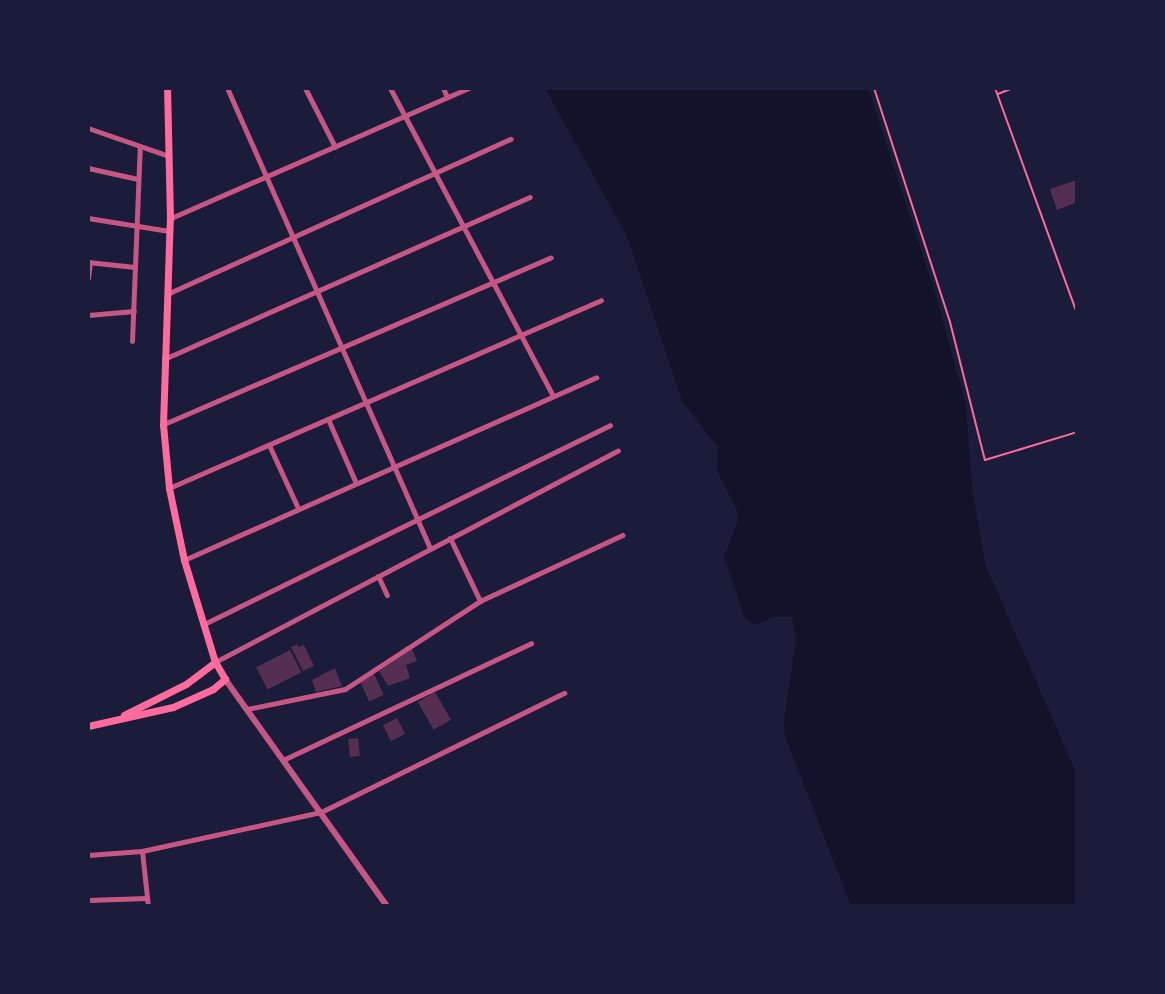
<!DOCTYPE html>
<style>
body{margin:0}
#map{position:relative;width:1165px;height:994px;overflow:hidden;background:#1b1b3a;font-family:"Golos Text",sans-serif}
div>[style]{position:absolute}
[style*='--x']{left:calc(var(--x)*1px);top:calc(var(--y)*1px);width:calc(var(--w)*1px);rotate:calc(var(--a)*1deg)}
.water>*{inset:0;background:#12122b}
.building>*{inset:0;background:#542f53;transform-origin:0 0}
.path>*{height:2px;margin:-1px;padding:0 1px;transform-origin:1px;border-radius:1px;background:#ff6b9d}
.minor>*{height:5px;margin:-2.5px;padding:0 2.5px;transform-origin:2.5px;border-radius:2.5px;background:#c65784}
.tertiary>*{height:6px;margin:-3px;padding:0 3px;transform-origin:3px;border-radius:3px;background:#c65784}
.secondary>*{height:7px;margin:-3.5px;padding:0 3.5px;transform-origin:3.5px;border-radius:3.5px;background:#ff6b9d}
span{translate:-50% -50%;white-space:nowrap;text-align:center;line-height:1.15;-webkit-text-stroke:8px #1b1b3a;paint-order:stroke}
.frame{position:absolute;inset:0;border:90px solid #1b1b3a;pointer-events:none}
</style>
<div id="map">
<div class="water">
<div style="clip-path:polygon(545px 88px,868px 88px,934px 290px,966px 405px,972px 488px,985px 564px,1077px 775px,1077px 906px,851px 906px,785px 736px,784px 722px,796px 640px,792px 617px,773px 617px,756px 625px,745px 618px,724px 556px,738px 521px,737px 510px,717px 471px,718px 447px,682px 401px,627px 236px)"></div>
</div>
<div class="building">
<div style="clip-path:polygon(1077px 180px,1077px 202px,1057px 210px,1050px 189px)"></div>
<div style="clip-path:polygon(297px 644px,298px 647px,304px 645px,314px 666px,303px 671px,291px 647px)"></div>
<div style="clip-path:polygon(412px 649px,417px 661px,406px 665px,410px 678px,388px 686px,379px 671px)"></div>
<div style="left:290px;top:650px;width:25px;height:38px;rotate:63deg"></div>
<div style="clip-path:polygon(335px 668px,342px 686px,316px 692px,312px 680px)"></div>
<div style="left:374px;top:674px;width:23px;height:16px;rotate:65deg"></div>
<div style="left:435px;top:692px;width:32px;height:20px;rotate:60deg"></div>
<div style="left:397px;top:718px;width:18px;height:16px;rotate:63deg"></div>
<div style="left:358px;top:738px;width:18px;height:10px;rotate:84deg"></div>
</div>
<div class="path">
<div style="--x:874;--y:88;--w:246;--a:72"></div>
<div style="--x:950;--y:322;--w:142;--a:75.8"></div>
<div style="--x:985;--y:460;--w:96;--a:-16.9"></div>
<div style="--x:995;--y:88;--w:239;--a:70"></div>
<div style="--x:998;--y:94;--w:16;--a:-22"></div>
</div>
<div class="minor">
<div style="--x:305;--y:88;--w:66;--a:63"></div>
<div style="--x:390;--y:88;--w:348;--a:62.1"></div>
<div style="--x:443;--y:88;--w:10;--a:66"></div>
<div style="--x:228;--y:90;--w:501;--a:66.2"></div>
<div style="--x:88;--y:128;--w:86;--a:19.1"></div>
<div style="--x:88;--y:168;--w:51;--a:12.4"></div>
<div style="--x:88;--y:218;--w:82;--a:9.1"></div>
<div style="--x:171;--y:218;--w:324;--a:-23.6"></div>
<div style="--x:88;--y:262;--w:47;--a:6.1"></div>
<div style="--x:88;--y:278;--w:16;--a:-83"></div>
<div style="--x:167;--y:294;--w:377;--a:-24.3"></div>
<div style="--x:88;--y:315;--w:46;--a:-5"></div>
<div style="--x:132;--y:341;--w:195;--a:-87.7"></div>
<div style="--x:164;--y:359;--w:400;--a:-23.9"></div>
<div style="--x:328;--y:419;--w:70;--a:66.4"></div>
<div style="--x:164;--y:424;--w:421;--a:-23.3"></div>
<div style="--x:269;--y:445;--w:69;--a:65.3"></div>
<div style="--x:169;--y:488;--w:471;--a:-23.5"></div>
<div style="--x:450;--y:538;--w:70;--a:64.5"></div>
<div style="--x:184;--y:560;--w:451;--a:-23.9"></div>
<div style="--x:378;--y:576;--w:21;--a:65"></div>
<div style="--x:204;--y:624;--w:452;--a:-26.1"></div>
<div style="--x:215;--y:662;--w:455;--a:-27.7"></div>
<div style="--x:247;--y:709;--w:100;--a:-11.5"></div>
<div style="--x:345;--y:689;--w:161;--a:-33.1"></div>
<div style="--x:480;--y:601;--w:157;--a:-24.9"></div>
<div style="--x:285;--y:759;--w:272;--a:-25.2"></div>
<div style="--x:142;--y:851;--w:55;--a:83.8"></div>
<div style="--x:88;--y:855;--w:54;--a:-4.2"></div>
<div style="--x:142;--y:851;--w:183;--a:-12.3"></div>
<div style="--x:321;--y:812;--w:271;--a:-26.1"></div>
<div style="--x:88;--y:900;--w:59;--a:-1.9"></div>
</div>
<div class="tertiary">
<div style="--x:225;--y:679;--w:279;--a:54.5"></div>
</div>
<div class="secondary">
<div style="--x:124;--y:715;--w:69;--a:-26.6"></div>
<div style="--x:186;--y:684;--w:36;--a:-37"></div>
<div style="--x:88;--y:726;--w:87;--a:-12.6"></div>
<div style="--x:173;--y:707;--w:44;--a:-24.2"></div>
<div style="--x:213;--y:689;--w:16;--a:-40"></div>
<div style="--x:225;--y:679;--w:20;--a:-120"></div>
<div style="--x:215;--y:662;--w:107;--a:-106.9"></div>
<div style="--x:184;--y:560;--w:74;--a:-101.8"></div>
<div style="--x:169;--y:488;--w:63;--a:-95.4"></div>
<div style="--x:163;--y:425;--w:207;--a:-88.1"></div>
<div style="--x:170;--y:218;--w:130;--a:-91.3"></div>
</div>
<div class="frame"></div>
</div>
